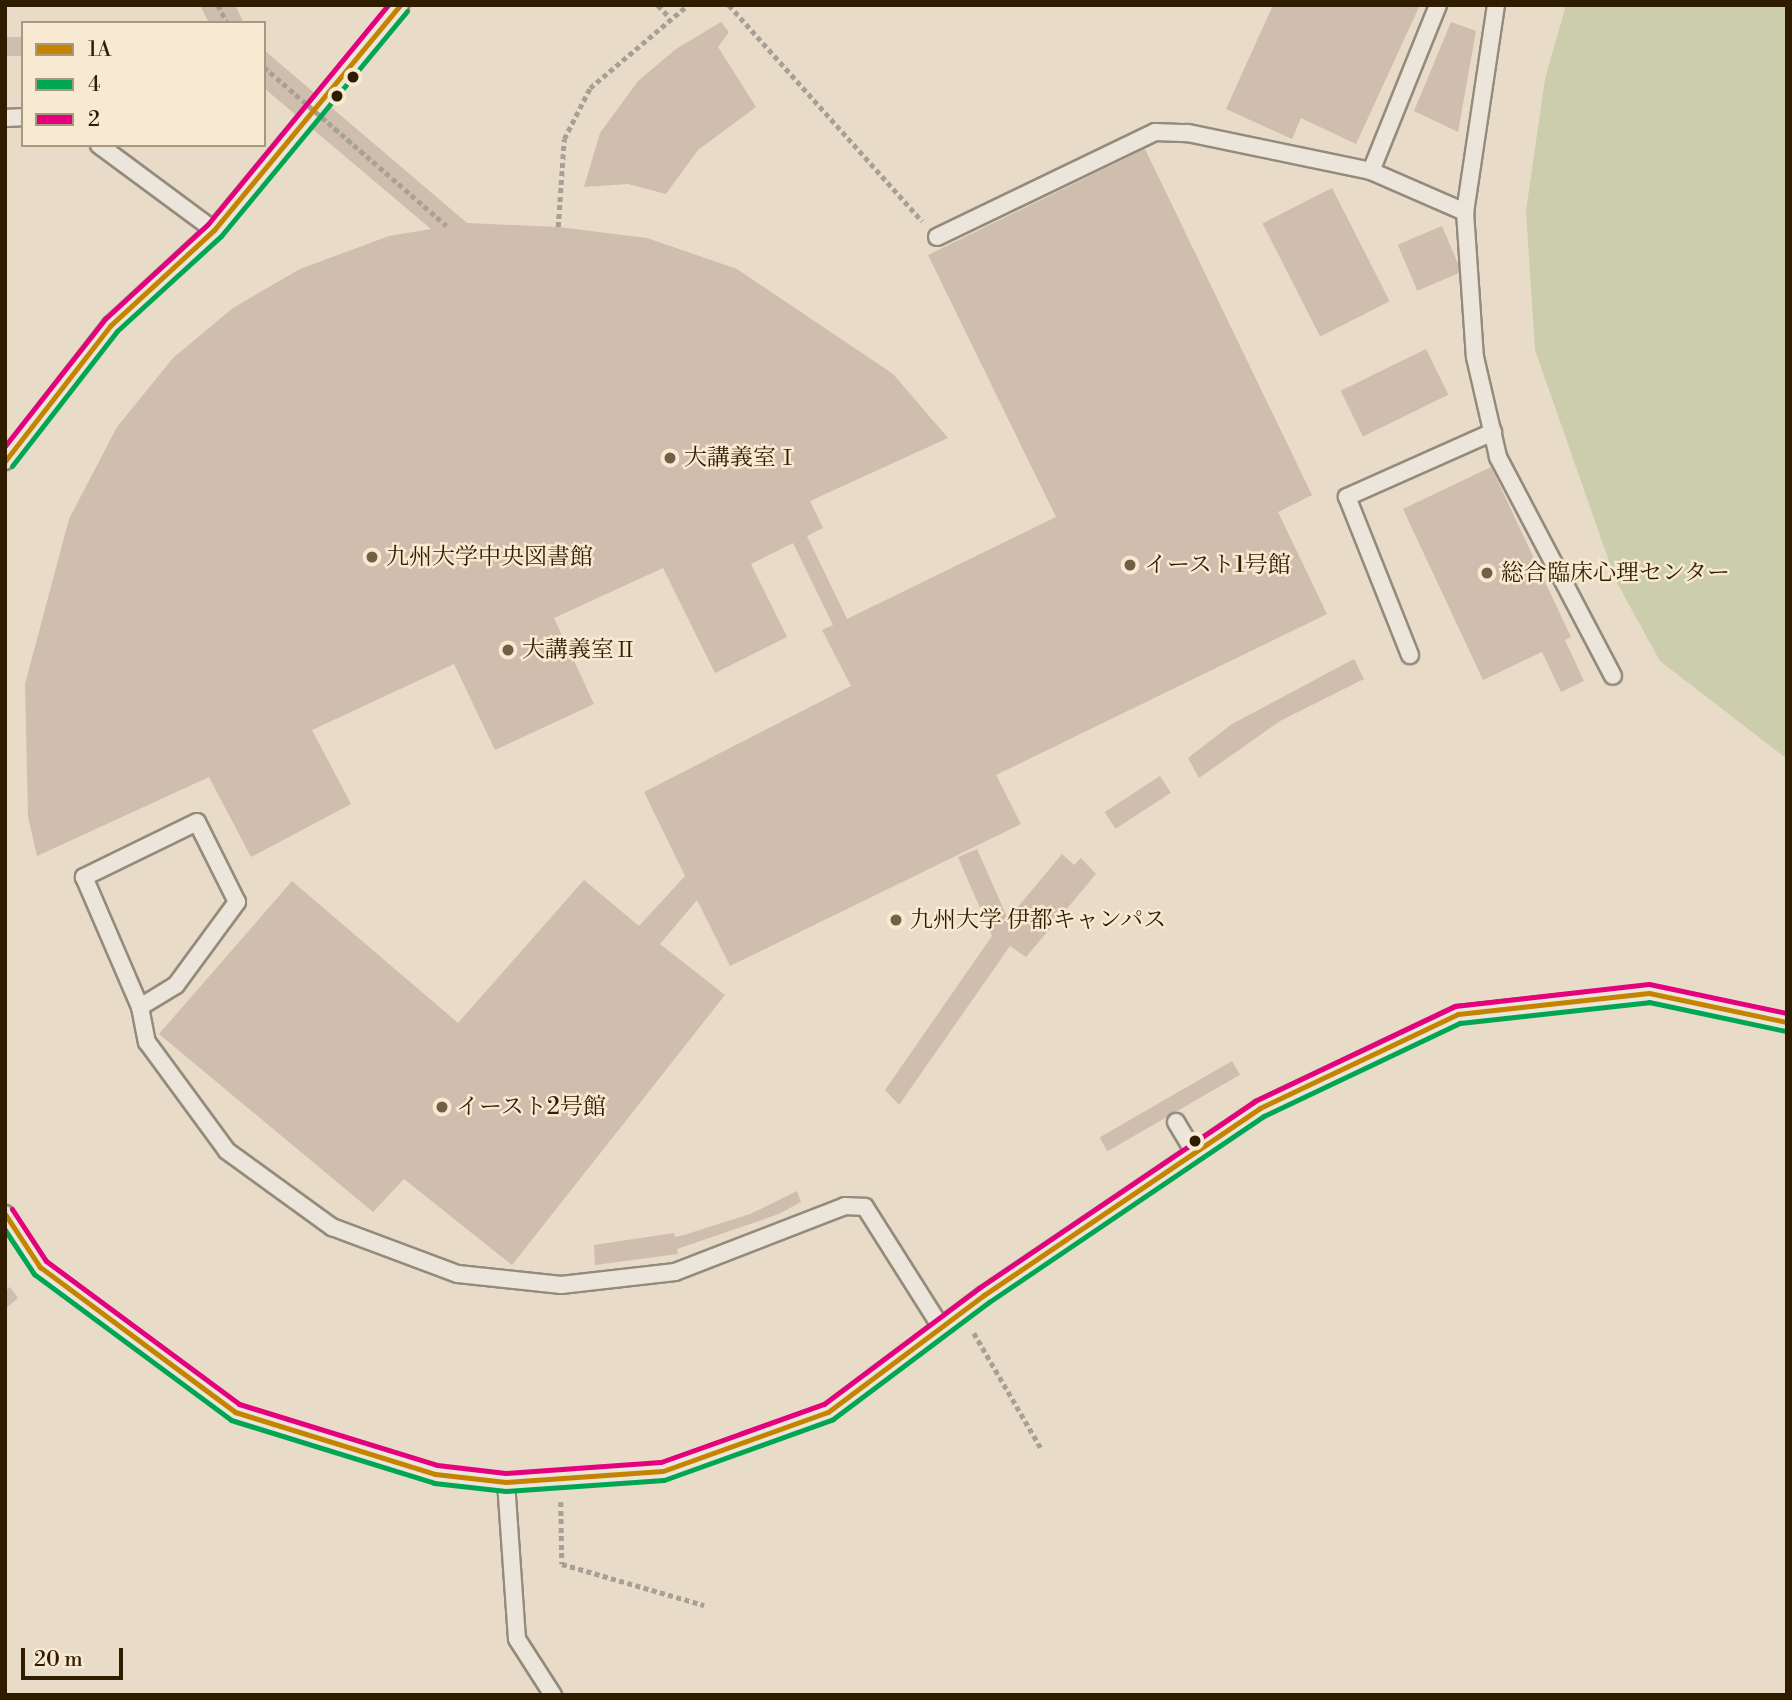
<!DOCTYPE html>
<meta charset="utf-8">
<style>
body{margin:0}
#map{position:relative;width:1792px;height:1700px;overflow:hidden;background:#e8dbc7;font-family:"Libre Bodoni","Noto Serif JP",serif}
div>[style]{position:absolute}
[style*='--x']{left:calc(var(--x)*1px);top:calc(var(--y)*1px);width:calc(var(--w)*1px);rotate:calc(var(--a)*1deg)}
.green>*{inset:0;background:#cccdac}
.building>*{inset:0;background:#cfbdae;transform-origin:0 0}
.path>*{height:4.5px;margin-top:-2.25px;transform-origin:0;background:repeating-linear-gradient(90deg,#a6a095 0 5px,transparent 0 8.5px)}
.roads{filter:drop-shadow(2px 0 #948b7c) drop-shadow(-2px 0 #948b7c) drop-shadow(0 2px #948b7c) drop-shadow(0 -2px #948b7c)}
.service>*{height:16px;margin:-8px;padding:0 8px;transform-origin:8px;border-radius:8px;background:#ebe5db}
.path-bridge>*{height:4.5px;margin-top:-2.25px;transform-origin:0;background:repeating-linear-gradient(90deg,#a6a095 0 5px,transparent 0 8.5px)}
.bus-1>*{height:5px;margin:-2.5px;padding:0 2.5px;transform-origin:2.5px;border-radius:2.5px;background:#c58400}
.bus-2>*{height:5px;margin:-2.5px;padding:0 2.5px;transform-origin:2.5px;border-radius:2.5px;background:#00a651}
.bus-3>*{height:5px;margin:-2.5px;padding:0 2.5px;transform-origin:2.5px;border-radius:2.5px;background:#e5007d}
.dots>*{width:19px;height:19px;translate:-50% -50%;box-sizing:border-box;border:4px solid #f8ead2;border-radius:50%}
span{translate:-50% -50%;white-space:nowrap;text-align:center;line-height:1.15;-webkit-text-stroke:5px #f8ead2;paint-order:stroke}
.poi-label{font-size:23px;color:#301d00}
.left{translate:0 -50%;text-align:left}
.frame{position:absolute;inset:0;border:7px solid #301d00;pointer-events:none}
.legend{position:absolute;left:21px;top:21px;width:245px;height:126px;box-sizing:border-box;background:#f8ead2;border:2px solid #a8987e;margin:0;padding:9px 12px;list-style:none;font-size:21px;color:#301d00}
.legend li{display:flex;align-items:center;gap:14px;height:35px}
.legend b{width:35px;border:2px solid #a8987e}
.scale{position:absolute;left:21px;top:1648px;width:102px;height:32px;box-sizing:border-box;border:4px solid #301d00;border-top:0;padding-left:9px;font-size:21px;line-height:24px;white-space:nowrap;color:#301d00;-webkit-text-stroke:5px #f8ead2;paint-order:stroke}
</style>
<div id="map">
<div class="green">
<div style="clip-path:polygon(1566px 5px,1787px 5px,1787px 759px,1660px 661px,1616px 581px,1535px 350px,1526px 211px,1545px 79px)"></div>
</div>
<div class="building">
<div style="clip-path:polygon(200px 5px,235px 5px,244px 23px,209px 23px)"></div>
<div style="clip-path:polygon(1273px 5px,1420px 5px,1356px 144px,1301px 118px,1292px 139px,1226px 109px)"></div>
<div style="clip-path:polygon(721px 22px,729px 32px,718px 47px,756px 107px,698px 150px,666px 194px,628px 184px,584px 187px,600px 133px,638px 81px,676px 49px)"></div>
<div style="clip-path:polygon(1451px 22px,1476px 31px,1458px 132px,1414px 111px)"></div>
<div style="left:5px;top:37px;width:18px;height:19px"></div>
<div style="clip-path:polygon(264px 50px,467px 223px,558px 227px,647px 238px,737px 269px,893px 374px,948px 438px,810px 501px,823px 528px,807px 536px,847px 619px,1056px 517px,928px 255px,1145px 149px,1312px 495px,1278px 512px,1327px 614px,996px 775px,1021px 824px,730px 966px,697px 900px,660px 944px,725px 995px,512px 1265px,404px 1179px,373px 1212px,159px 1034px,292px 881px,458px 1023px,584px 880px,639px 926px,685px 876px,644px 792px,851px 686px,822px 630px,833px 625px,793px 543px,751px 564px,787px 637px,715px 673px,663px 568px,554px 618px,594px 704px,495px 750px,454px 664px,312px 730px,351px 804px,251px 857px,209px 777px,37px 856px,28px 817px,25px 684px,69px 519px,117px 427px,173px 358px,233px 308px,300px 269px,389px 236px,431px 229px,264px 88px)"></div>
<div style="left:1332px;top:188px;width:127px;height:78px;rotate:63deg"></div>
<div style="left:1442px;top:226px;width:50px;height:48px;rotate:67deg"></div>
<div style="left:1426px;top:349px;width:51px;height:95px;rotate:64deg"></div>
<div style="clip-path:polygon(1491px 467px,1571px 637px,1565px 640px,1584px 681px,1561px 692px,1542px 652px,1483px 680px,1403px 509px)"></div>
<div style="clip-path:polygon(1354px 659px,1364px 679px,1280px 721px,1199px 778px,1188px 758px,1232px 724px)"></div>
<div style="left:1160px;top:776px;width:20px;height:66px;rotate:57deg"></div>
<div style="clip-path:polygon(977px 849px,1008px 919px,1062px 854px,1074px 865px,1081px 858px,1096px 874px,1026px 957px,1010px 946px,899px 1105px,885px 1090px,992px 936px,958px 857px)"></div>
<div style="left:1232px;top:1061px;width:16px;height:153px;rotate:60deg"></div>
<div style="clip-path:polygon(797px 1191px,801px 1202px,779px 1214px,677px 1249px,678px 1254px,595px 1265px,594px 1245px,674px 1233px,675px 1237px,684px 1235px,750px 1214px)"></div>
<div style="clip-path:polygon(10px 1287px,18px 1298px,5px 1309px,5px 1291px)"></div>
</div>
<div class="path">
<div style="--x:218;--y:5;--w:20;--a:63"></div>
<div style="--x:658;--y:5;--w:16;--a:47"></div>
<div style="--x:729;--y:5;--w:290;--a:48.2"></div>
<div style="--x:558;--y:227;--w:88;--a:-86.1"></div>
<div style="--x:564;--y:139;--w:57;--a:-63"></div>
<div style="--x:590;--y:88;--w:128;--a:-40.3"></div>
<div style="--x:974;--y:1333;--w:133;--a:59.8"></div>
<div style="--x:561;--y:1502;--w:62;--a:89.1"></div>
<div style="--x:562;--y:1564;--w:148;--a:16.1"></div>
</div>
<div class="roads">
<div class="service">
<div style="--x:1496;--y:5;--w:209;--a:98.5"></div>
<div style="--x:1465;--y:212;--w:145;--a:86.1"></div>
<div style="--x:1475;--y:357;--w:103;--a:77"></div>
<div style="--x:1498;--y:457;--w:247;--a:62.3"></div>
<div style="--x:5;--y:118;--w:18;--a:-3"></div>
<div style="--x:99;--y:145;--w:143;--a:36.5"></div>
<div style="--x:1371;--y:171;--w:179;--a:-68"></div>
<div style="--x:937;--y:237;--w:242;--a:-25.7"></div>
<div style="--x:1155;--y:132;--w:33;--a:2"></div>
<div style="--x:1188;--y:133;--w:187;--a:11.7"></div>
<div style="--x:1371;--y:171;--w:103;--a:23.6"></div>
<div style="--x:5;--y:461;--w:172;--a:-52.1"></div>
<div style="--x:111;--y:325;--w:140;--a:-42.7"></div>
<div style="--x:214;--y:230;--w:292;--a:-50.4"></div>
<div style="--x:1410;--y:655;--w:170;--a:-111.7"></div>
<div style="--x:1347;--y:497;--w:160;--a:-24"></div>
<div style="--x:140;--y:1007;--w:42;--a:-31.4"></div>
<div style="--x:176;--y:985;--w:103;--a:-53.7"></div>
<div style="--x:237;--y:902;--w:89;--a:-116.6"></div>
<div style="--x:197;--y:822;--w:126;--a:154"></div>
<div style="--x:84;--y:877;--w:142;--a:66.7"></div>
<div style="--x:140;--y:1007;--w:36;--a:79"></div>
<div style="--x:147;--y:1042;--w:135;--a:53.7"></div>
<div style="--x:227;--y:1151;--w:130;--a:35.9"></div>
<div style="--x:332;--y:1227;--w:134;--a:20.5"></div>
<div style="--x:458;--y:1274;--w:104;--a:6.1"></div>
<div style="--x:561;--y:1285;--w:115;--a:-6.5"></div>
<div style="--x:675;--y:1272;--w:182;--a:-21.2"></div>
<div style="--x:845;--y:1206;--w:20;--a:3"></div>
<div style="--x:865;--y:1207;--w:142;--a:57.7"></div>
<div style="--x:1176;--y:1122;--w:35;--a:59"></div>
<div style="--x:5;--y:1214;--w:64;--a:56.6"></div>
<div style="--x:40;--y:1267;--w:243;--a:36.6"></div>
<div style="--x:235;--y:1412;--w:209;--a:17.2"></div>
<div style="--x:435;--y:1474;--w:71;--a:6.4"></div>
<div style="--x:506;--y:1482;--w:157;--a:-4"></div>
<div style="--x:663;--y:1471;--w:175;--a:-19.7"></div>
<div style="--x:828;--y:1412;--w:195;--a:-36.9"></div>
<div style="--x:984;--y:1295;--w:333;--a:-34.1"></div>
<div style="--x:1260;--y:1108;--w:219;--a:-25.4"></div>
<div style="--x:1458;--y:1014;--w:192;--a:-6.3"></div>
<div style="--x:1649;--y:993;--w:141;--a:11.9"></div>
<div style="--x:506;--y:1482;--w:157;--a:86"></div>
<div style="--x:517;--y:1639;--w:67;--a:57.3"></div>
</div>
</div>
<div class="path-bridge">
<div style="--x:264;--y:67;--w:242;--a:41"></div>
</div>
<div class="bus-1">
<div style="--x:5;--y:461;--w:172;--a:-52.1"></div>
<div style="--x:111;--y:325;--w:140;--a:-42.7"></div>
<div style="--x:214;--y:230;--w:292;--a:-50.4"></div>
<div style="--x:5;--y:1214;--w:64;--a:56.6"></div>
<div style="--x:40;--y:1267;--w:243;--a:36.6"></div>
<div style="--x:235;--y:1412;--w:209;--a:17.2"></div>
<div style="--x:435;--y:1474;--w:71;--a:6.4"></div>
<div style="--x:506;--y:1482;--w:157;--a:-4"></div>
<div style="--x:663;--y:1471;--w:175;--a:-19.7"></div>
<div style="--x:828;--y:1412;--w:195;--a:-36.9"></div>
<div style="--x:984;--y:1295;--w:333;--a:-34.1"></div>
<div style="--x:1260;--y:1108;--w:219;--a:-25.4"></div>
<div style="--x:1458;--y:1014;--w:192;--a:-6.3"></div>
<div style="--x:1649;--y:993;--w:141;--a:11.9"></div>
</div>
<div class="bus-2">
<div style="--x:12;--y:466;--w:171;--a:-52.1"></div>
<div style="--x:117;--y:331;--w:141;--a:-42.4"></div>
<div style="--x:221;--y:236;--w:292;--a:-50.4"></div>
<div style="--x:5;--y:1230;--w:53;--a:56.6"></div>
<div style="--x:34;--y:1274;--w:245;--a:36.5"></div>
<div style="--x:231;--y:1420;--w:213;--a:17.2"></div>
<div style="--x:434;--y:1483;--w:72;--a:6.3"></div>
<div style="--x:506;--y:1491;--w:158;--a:-4"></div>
<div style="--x:664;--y:1480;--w:180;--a:-19.8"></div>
<div style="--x:833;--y:1419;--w:195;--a:-36.9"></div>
<div style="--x:989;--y:1302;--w:332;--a:-34.1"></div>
<div style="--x:1264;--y:1116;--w:217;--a:-25.4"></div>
<div style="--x:1460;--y:1023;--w:190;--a:-6.3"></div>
<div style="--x:1649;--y:1002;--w:139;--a:12"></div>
</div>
<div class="bus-3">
<div style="--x:5;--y:446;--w:162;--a:-51.8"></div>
<div style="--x:105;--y:319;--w:140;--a:-42.7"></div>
<div style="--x:208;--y:224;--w:283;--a:-50.6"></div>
<div style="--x:12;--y:1209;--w:62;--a:56.8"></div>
<div style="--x:46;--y:1261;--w:240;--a:36.5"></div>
<div style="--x:239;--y:1404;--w:207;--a:17.1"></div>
<div style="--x:437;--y:1465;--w:69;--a:6.6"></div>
<div style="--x:506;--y:1473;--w:155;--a:-4.1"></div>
<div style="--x:661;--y:1462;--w:173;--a:-19.6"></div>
<div style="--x:824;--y:1404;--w:194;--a:-36.8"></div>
<div style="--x:979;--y:1288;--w:333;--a:-34.1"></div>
<div style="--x:1255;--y:1101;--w:221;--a:-25.4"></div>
<div style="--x:1455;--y:1006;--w:195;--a:-6.5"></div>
<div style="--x:1649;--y:984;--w:141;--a:11.9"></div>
</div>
<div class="dots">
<div style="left:353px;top:77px;background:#301d00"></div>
<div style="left:337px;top:96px;background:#301d00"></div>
<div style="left:670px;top:458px;background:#706046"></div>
<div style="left:372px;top:557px;background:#706046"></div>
<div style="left:1130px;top:565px;background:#706046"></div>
<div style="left:1487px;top:573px;background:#706046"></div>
<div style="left:508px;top:650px;background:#706046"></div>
<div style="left:896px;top:920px;background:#706046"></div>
<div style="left:442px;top:1107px;background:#706046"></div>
<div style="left:1195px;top:1141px;background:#301d00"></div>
</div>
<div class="poi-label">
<span class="left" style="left:684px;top:458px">大講義室Ⅰ</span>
<span class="left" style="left:386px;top:557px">九州大学中央図書館</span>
<span class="left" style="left:1144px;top:565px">イースト1号館</span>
<span class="left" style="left:1501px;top:573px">総合臨床心理センター</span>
<span class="left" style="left:522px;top:650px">大講義室Ⅱ</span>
<span class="left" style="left:910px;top:920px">九州大学 伊都キャンパス</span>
<span class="left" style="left:456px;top:1107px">イースト2号館</span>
</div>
<div class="frame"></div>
<ul class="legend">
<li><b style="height:9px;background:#c58400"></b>1A</li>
<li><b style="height:9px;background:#00a651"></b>4</li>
<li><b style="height:9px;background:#e5007d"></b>2</li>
</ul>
<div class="scale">20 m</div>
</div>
